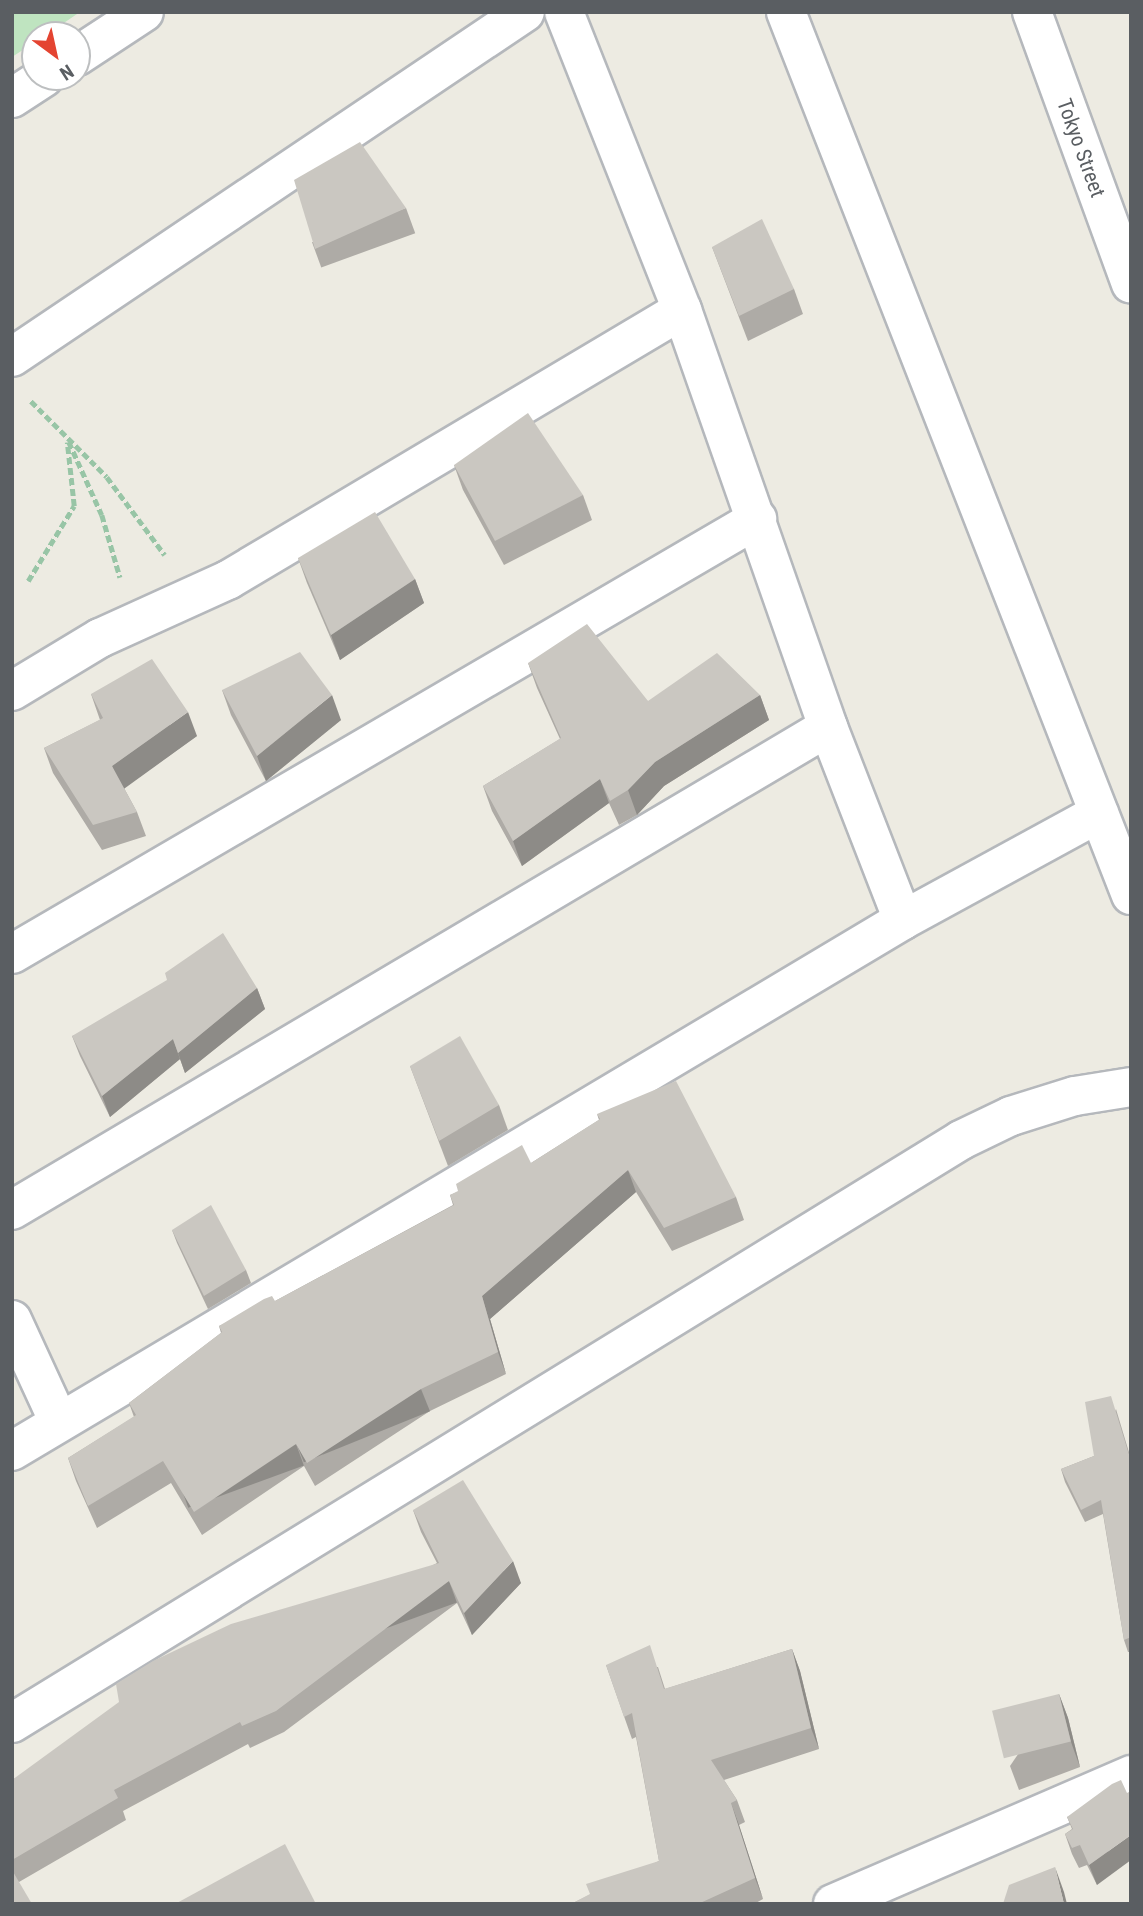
<!DOCTYPE html>
<style>
body{margin:0}
#map{position:relative;width:1143px;height:1916px;overflow:hidden;background:#edebe2;font-family:"Roboto Condensed",sans-serif}
div>[style]{position:absolute}
[style*='--x']{left:calc(var(--x)*1px);top:calc(var(--y)*1px);width:calc(var(--w)*1px);rotate:calc(var(--a)*1deg)}
.green>*{inset:0;background:#bfe4c0}
.path>*{height:4.5px;margin-top:-2.25px;transform-origin:0;background:repeating-linear-gradient(90deg,#98c5a6 0 7px,transparent 0 10.5px)}
.roads{filter:drop-shadow(2px 0 #b5b8bc) drop-shadow(-2px 0 #b5b8bc) drop-shadow(0 2px #b5b8bc) drop-shadow(0 -2px #b5b8bc)}
.minor>*{height:38px;margin:-19px;padding:0 19px;transform-origin:19px;border-radius:19px;background:#fff}
.wall>*{inset:0;background:#aeaba6;transform-origin:0 0}
.shaded-wall>*{inset:0;background:#8d8b87;transform-origin:0 0}
.building>*{inset:0;background:#cac7c1;transform-origin:0 0}
span{translate:-50% -50%;white-space:nowrap;text-align:center;line-height:1.15;-webkit-text-stroke:6px #fff;paint-order:stroke}
.street-label{font-size:21px;color:#5a5e62}
.frame{position:absolute;inset:0;border:14px solid #5a5e62;pointer-events:none}
.north{position:absolute;left:21px;top:21px;width:70px;height:70px;box-sizing:border-box;background:#fff;border:2px solid #bdbfc0;border-radius:50%;rotate:147deg;font-size:19px;font-weight:700;line-height:28px;text-align:center;color:#5a5e62}
.north::after{content:'';display:block;margin:auto;width:24px;height:32px;background:#e44431;clip-path:polygon(50% 0,100% 100%,50% 72%,0 100%)}
</style>
<div id="map">
<div class="green">
<div style="clip-path:polygon(12px 12px,80px 12px,46px 35px,35px 35px,35px 42px,12px 57px)"></div>
</div>
<div class="path">
<div style="--x:31;--y:401;--w:107;--a:45"></div>
<div style="--x:107;--y:477;--w:97;--a:53.4"></div>
<div style="--x:69;--y:442;--w:80;--a:65.7"></div>
<div style="--x:102;--y:515;--w:65;--a:73.8"></div>
<div style="--x:28;--y:581;--w:88;--a:-58.5"></div>
<div style="--x:74;--y:506;--w:64;--a:-96.2"></div>
</div>
<div class="roads">
<div class="minor">
<div style="--x:564;--y:12;--w:321;--a:68.4"></div>
<div style="--x:682;--y:310;--w:442;--a:70.7"></div>
<div style="--x:828;--y:727;--w:207;--a:68.8"></div>
<div style="--x:786;--y:12;--w:948;--a:68.66"></div>
<div style="--x:1032;--y:12;--w:289;--a:70"></div>
<div style="--x:77;--y:56;--w:80;--a:-33.3"></div>
<div style="--x:12;--y:98;--w:38;--a:-33"></div>
<div style="--x:12;--y:357;--w:618;--a:-33.92"></div>
<div style="--x:12;--y:691;--w:103;--a:-31.1"></div>
<div style="--x:100;--y:638;--w:141;--a:-24.4"></div>
<div style="--x:228;--y:580;--w:528;--a:-30.74"></div>
<div style="--x:12;--y:954;--w:863;--a:-30.28"></div>
<div style="--x:12;--y:1210;--w:948;--a:-30.62"></div>
<div style="--x:12;--y:1320;--w:110;--a:65.3"></div>
<div style="--x:12;--y:1451;--w:1037;--a:-30.79"></div>
<div style="--x:903;--y:920;--w:223;--a:-28.6"></div>
<div style="--x:12;--y:1723;--w:1114;--a:-31.56"></div>
<div style="--x:961;--y:1140;--w:55;--a:-25.6"></div>
<div style="--x:1011;--y:1116;--w:67;--a:-17.4"></div>
<div style="--x:1075;--y:1096;--w:57;--a:-9.1"></div>
<div style="--x:833;--y:1904;--w:325;--a:-23.4"></div>
</div>
</div>
<div class="wall">
<div style="left:406px;top:208px;width:27px;height:100px;rotate:70deg"></div>
<div style="clip-path:polygon(712px 247px,794px 289px,803px 314px,748px 341px)"></div>
<div style="clip-path:polygon(454px 465px,583px 495px,592px 520px,504px 565px,463px 490px)"></div>
<div style="clip-path:polygon(298px 558px,415px 579px,424px 603px,340px 660px,307px 583px)"></div>
<div style="clip-path:polygon(528px 663px,648px 701px,760px 695px,769px 720px,664px 786px,637px 815px,619px 825px,609px 803px,522px 866px,492px 811px,483px 786px,560px 739px,537px 688px)"></div>
<div style="clip-path:polygon(222px 690px,341px 720px,266px 781px,231px 715px)"></div>
<div style="clip-path:polygon(91px 694px,197px 736px,124px 788px,137px 812px,146px 836px,102px 850px,53px 773px,44px 748px,100px 720px)"></div>
<div style="clip-path:polygon(257px 988px,265px 1009px,185px 1073px,180px 1059px,110px 1117px,80px 1056px,72px 1036px)"></div>
<div style="clip-path:polygon(410px 1066px,499px 1105px,508px 1130px,448px 1166px)"></div>
<div style="clip-path:polygon(597px 1114px,736px 1197px,744px 1220px,672px 1251px,636px 1192px,490px 1319px,506px 1374px,430px 1411px,315px 1486px,304px 1466px,202px 1535px,171px 1483px,97px 1528px,76px 1481px,68px 1458px,134px 1417px,129px 1403px,221px 1333px,219px 1326px,275px 1301px,453px 1205px,450px 1195px,531px 1163px,599px 1120px)"></div>
<div style="clip-path:polygon(172px 1230px,246px 1270px,251px 1283px,208px 1309px,177px 1243px)"></div>
<div style="clip-path:polygon(1116px 1409px,1131px 1459px,1131px 1652px,1128px 1652px,1124px 1640px,1103px 1514px,1085px 1522px,1065px 1482px,1061px 1469px,1094px 1456px)"></div>
<div style="clip-path:polygon(413px 1510px,521px 1583px,472px 1635px,457px 1603px,284px 1732px,250px 1748px,248px 1744px,123px 1811px,126px 1820px,19px 1882px,12px 1904px,12px 1780px,437px 1563px,421px 1532px)"></div>
<div style="clip-path:polygon(792px 1649px,800px 1671px,819px 1749px,724px 1780px,737px 1800px,745px 1822px,739px 1825px,763px 1899px,754px 1904px,571px 1904px,659px 1861px,636px 1737px,632px 1739px,606px 1665px,658px 1667px,665px 1689px)"></div>
<div style="clip-path:polygon(1059px 1694px,1068px 1718px,1080px 1767px,1019px 1790px,1010px 1766px)"></div>
<div style="clip-path:polygon(1127px 1793px,1097px 1885px,1087px 1865px,1079px 1868px,1072px 1854px,1065px 1834px,1072px 1829px,1067px 1817px)"></div>
</div>
<div class="shaded-wall">
<div style="clip-path:polygon(415px 579px,424px 603px,340px 660px,331px 635px)"></div>
<div style="clip-path:polygon(332px 695px,341px 720px,266px 781px,257px 756px)"></div>
<div style="clip-path:polygon(760px 695px,769px 720px,664px 786px,637px 815px,628px 790px,655px 762px)"></div>
<div style="clip-path:polygon(188px 712px,197px 736px,121px 791px,112px 766px)"></div>
<div style="clip-path:polygon(600px 779px,609px 803px,522px 866px,513px 841px)"></div>
<div style="clip-path:polygon(257px 988px,265px 1009px,185px 1073px,178px 1053px)"></div>
<div style="clip-path:polygon(173px 1039px,180px 1059px,110px 1117px,102px 1096px)"></div>
<div style="clip-path:polygon(628px 1170px,636px 1192px,490px 1319px,506px 1374px,498px 1352px,482px 1296px)"></div>
<div style="left:421px;top:1389px;width:24px;height:136px;rotate:68deg"></div>
<div style="left:296px;top:1444px;width:23px;height:123px;rotate:70deg"></div>
<div style="clip-path:polygon(513px 1561px,521px 1583px,472px 1635px,464px 1613px)"></div>
<div style="left:449px;top:1581px;width:23px;height:216px;rotate:70deg"></div>
<div style="clip-path:polygon(792px 1649px,800px 1671px,819px 1749px,811px 1728px)"></div>
<div style="clip-path:polygon(1059px 1694px,1068px 1718px,1080px 1767px,1071px 1742px)"></div>
<div style="clip-path:polygon(731px 1803px,739px 1825px,763px 1899px,755px 1878px)"></div>
<div style="clip-path:polygon(1131px 1835px,1131px 1860px,1097px 1885px,1089px 1865px)"></div>
<div style="clip-path:polygon(1055px 1867px,1064px 1892px,1067px 1904px,1064px 1904px)"></div>
</div>
<div class="building">
<div style="clip-path:polygon(360px 142px,406px 208px,315px 249px,294px 180px)"></div>
<div style="clip-path:polygon(762px 219px,794px 289px,739px 316px,712px 247px)"></div>
<div style="clip-path:polygon(528px 413px,583px 495px,495px 541px,454px 465px)"></div>
<div style="clip-path:polygon(375px 512px,415px 579px,331px 635px,298px 558px)"></div>
<div style="clip-path:polygon(587px 624px,648px 701px,717px 653px,760px 695px,655px 762px,628px 790px,610px 801px,600px 779px,513px 841px,483px 786px,561px 738px,528px 663px)"></div>
<div style="clip-path:polygon(300px 652px,332px 695px,257px 756px,222px 690px)"></div>
<div style="clip-path:polygon(152px 659px,188px 712px,112px 766px,137px 812px,93px 825px,44px 748px,103px 718px,91px 694px)"></div>
<div style="clip-path:polygon(223px 933px,257px 988px,178px 1053px,173px 1039px,102px 1096px,72px 1036px,167px 980px,165px 973px)"></div>
<div style="clip-path:polygon(460px 1036px,499px 1105px,439px 1141px,410px 1066px)"></div>
<div style="clip-path:polygon(676px 1081px,736px 1197px,664px 1228px,628px 1170px,482px 1296px,498px 1352px,421px 1389px,307px 1463px,296px 1444px,194px 1512px,163px 1461px,88px 1506px,68px 1458px,136px 1415px,129px 1403px,222px 1332px,219px 1326px,264px 1299px,272px 1296px,275px 1301px,454px 1205px,450px 1195px,458px 1191px,456px 1184px,522px 1145px,531px 1163px,600px 1119px,597px 1114px)"></div>
<div style="clip-path:polygon(211px 1205px,246px 1270px,204px 1296px,172px 1230px)"></div>
<div style="clip-path:polygon(1111px 1396px,1131px 1461px,1131px 1637px,1124px 1640px,1101px 1500px,1081px 1510px,1061px 1469px,1094px 1456px,1085px 1402px)"></div>
<div style="clip-path:polygon(463px 1480px,513px 1561px,464px 1613px,449px 1581px,276px 1711px,242px 1726px,240px 1722px,114px 1790px,118px 1798px,12px 1860px,12px 1780px,119px 1702px,116px 1684px,153px 1661px,231px 1624px,439px 1563px,413px 1510px)"></div>
<div style="clip-path:polygon(650px 1645px,664px 1689px,792px 1649px,811px 1728px,711px 1760px,737px 1800px,731px 1803px,755px 1878px,698px 1904px,571px 1904px,590px 1894px,586px 1884px,659px 1861px,632px 1713px,624px 1717px,606px 1665px)"></div>
<div style="left:1059px;top:1694px;width:49px;height:69px;rotate:76deg"></div>
<div style="clip-path:polygon(1121px 1780px,1127px 1793px,1131px 1791px,1131px 1835px,1089px 1865px,1080px 1845px,1072px 1848px,1065px 1834px,1073px 1829px,1067px 1817px,1112px 1784px)"></div>
<div style="clip-path:polygon(285px 1844px,316px 1904px,175px 1904px)"></div>
<div style="clip-path:polygon(1055px 1867px,1064px 1904px,1003px 1904px,1009px 1885px)"></div>
<div style="clip-path:polygon(12px 1870px,32px 1904px,12px 1904px)"></div>
</div>
<div class="street-label">
<span style="left:1081px;top:148px;rotate:70deg">Tokyo Street</span>
</div>
<div class="frame"></div>
<div class="north">N</div>
</div>
